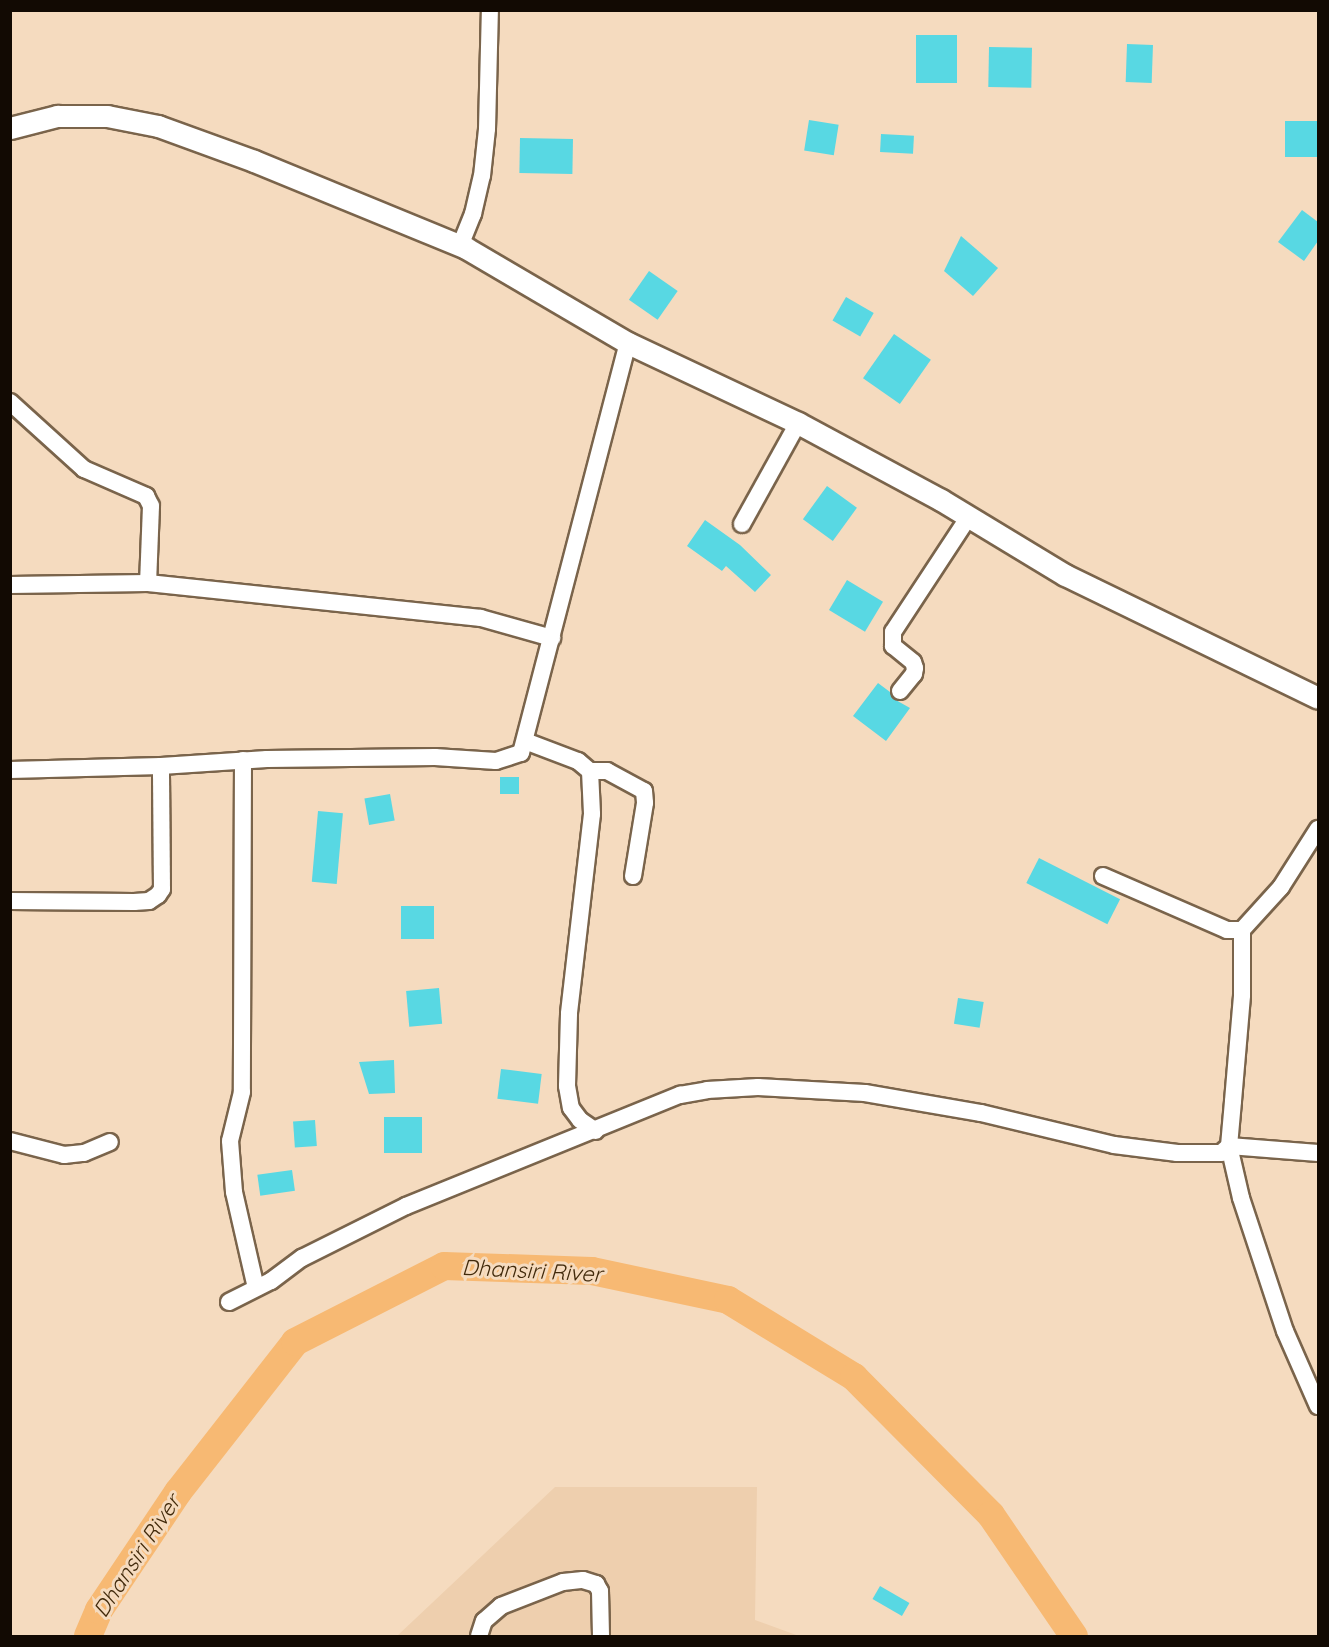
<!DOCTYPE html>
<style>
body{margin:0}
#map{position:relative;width:1329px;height:1647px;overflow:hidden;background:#f5dbbf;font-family:Quicksand,sans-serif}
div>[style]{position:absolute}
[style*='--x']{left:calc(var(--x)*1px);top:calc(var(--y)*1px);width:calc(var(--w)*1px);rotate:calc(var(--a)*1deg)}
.built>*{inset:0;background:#eecfae}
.river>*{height:28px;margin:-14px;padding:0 14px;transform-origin:14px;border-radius:14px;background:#f7b973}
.building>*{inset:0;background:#58d8e3;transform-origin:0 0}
.roads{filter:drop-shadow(2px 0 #7a644b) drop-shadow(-2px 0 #7a644b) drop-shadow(0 2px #7a644b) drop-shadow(0 -2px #7a644b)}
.minor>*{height:16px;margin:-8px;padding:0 8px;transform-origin:8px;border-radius:8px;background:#fff}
.tertiary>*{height:21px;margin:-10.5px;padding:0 10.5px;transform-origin:10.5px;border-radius:10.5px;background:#fff}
span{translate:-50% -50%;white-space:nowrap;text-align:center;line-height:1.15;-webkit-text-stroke:6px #f5dbbf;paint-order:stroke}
.water-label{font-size:22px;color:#422a0b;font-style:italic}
.frame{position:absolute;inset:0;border:12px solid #120a03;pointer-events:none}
</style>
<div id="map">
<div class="built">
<div style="clip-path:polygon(555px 1487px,757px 1487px,755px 1620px,799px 1636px,397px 1636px)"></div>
</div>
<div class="river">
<div style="--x:88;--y:1636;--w:28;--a:-67"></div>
<div style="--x:99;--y:1610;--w:142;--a:-56.2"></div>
<div style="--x:178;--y:1492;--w:190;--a:-52"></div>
<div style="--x:295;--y:1342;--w:167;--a:-27"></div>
<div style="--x:444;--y:1266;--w:148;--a:1.9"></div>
<div style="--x:592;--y:1271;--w:139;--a:12"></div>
<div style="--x:728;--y:1300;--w:148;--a:31.4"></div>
<div style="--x:854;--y:1377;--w:194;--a:45.2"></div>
<div style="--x:991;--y:1515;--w:147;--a:55.6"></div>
</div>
<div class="building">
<div style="left:916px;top:35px;width:41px;height:48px"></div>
<div style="left:1127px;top:44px;width:26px;height:38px;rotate:2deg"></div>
<div style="left:989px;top:47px;width:43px;height:40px;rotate:1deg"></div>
<div style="left:809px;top:120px;width:30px;height:31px;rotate:9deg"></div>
<div style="left:1285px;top:121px;width:33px;height:36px"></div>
<div style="left:881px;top:134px;width:33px;height:18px;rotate:3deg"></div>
<div style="left:520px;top:138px;width:53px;height:35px;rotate:1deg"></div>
<div style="clip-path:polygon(1302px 210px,1318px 222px,1318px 241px,1304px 261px,1278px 242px)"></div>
<div style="clip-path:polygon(961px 236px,998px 268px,973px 296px,944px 271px)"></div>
<div style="left:649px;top:271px;width:35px;height:35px;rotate:35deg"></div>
<div style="left:846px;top:297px;width:32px;height:27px;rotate:30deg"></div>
<div style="left:894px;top:334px;width:45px;height:54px;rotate:35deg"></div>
<div style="left:827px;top:486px;width:37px;height:41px;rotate:36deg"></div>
<div style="clip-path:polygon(705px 520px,740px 545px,771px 575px,755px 592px,726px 566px,722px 571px,687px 546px)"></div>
<div style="left:847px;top:580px;width:42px;height:35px;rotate:31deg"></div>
<div style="clip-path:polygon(878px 683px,890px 692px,894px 699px,910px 708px,886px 741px,853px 716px)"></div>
<div style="left:500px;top:777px;width:19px;height:17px"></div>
<div style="left:390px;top:794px;width:27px;height:26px;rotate:80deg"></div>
<div style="left:318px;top:811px;width:25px;height:71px;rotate:5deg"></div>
<div style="left:1039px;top:858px;width:91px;height:28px;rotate:27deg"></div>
<div style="left:401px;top:906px;width:33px;height:33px"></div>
<div style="left:439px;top:988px;width:36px;height:33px;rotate:85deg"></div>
<div style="left:958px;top:998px;width:26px;height:26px;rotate:9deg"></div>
<div style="clip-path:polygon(394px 1060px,395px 1093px,369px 1094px,359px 1062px)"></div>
<div style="left:501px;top:1069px;width:41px;height:30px;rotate:7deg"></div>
<div style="left:384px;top:1117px;width:38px;height:36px"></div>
<div style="left:315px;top:1120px;width:26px;height:22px;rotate:86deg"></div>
<div style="left:292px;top:1170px;width:21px;height:35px;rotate:82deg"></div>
<div style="left:880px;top:1586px;width:34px;height:15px;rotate:30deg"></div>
</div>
<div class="roads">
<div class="minor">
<div style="--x:460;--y:246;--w:35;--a:-68"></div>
<div style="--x:473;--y:214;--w:39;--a:-77"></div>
<div style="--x:482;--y:176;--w:47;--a:-83.9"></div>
<div style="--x:487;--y:129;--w:119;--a:-88.6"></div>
<div style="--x:10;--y:402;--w:100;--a:42.2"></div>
<div style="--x:84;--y:469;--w:68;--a:23.5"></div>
<div style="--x:146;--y:496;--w:11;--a:63"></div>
<div style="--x:151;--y:506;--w:77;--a:92.2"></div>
<div style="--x:742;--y:524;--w:115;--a:-61"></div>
<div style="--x:10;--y:585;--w:138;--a:-0.8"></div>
<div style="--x:148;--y:583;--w:335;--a:6"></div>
<div style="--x:481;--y:618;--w:74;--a:15.7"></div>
<div style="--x:900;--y:691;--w:22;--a:-51"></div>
<div style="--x:914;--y:674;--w:6;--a:-81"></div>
<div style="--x:915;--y:668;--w:6;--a:-108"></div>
<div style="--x:913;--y:662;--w:26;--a:-141"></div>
<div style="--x:893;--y:646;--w:14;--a:-90"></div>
<div style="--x:893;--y:632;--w:136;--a:-56.7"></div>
<div style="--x:525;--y:741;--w:57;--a:20.7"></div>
<div style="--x:578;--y:761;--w:16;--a:40"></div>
<div style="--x:590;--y:771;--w:43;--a:87.3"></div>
<div style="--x:592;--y:814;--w:201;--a:96.6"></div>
<div style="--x:569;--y:1014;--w:72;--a:91.6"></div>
<div style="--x:567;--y:1086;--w:22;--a:80"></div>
<div style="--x:571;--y:1108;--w:15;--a:53"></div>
<div style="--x:580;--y:1120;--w:19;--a:35"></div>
<div style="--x:243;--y:760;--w:332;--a:90.2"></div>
<div style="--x:242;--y:1092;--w:50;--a:103.8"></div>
<div style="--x:230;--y:1141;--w:51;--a:85.5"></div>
<div style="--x:234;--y:1192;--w:98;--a:77.1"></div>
<div style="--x:10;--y:770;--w:151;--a:-1.5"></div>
<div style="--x:161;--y:766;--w:106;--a:-3.8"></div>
<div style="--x:267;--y:759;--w:168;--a:-0.7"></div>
<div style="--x:435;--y:757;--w:61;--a:3.8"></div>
<div style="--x:496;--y:761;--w:26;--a:-18"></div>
<div style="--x:521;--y:753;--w:424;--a:-75.4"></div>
<div style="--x:590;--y:771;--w:17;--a:0"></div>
<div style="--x:607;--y:771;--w:42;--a:28.4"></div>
<div style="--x:644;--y:791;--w:12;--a:85"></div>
<div style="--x:645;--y:803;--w:74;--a:99.3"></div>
<div style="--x:1103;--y:876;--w:135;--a:23.5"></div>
<div style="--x:1227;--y:930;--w:15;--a:0"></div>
<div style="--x:1242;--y:930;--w:58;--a:-47.8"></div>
<div style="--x:1281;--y:887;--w:69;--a:-57.5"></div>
<div style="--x:10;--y:901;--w:124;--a:0.5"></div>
<div style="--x:134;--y:902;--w:15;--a:-4"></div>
<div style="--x:149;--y:901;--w:11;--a:-34"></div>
<div style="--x:158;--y:895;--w:7;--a:-56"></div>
<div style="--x:162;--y:889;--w:123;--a:-90.5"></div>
<div style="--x:10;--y:1141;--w:56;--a:14.5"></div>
<div style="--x:64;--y:1155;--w:20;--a:-6"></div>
<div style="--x:84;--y:1153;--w:28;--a:-23"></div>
<div style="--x:1318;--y:1153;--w:89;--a:-175.5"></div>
<div style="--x:1229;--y:1146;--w:53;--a:77"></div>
<div style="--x:1241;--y:1198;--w:140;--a:71.7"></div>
<div style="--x:1285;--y:1331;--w:82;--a:66.3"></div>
<div style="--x:229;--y:1302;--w:47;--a:-26.6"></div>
<div style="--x:271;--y:1281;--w:39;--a:-37"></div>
<div style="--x:302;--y:1258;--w:116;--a:-26.6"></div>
<div style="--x:406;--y:1206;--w:296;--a:-22.1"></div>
<div style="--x:680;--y:1095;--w:27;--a:-10"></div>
<div style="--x:707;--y:1090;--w:51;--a:-3.4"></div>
<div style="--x:758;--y:1087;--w:107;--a:3.2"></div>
<div style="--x:865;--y:1093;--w:118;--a:9.8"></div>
<div style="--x:981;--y:1113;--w:137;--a:13.5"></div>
<div style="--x:1114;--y:1145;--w:64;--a:7.2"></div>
<div style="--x:1177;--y:1153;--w:44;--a:0"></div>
<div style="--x:1221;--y:1153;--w:11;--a:-41"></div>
<div style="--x:1229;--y:1146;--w:45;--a:-84.9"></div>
<div style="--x:1233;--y:1101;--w:106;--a:-85.1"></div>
<div style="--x:1242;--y:995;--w:65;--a:-90"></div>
<div style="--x:479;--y:1636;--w:16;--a:-72"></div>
<div style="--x:484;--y:1621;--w:23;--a:-41"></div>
<div style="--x:501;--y:1606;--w:66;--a:-21.2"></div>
<div style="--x:563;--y:1582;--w:20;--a:-6"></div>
<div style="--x:583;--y:1580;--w:14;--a:17"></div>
<div style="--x:596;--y:1584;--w:8;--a:60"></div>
<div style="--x:600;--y:1591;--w:45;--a:88.7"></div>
</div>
<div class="tertiary">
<div style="--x:10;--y:128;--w:49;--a:-14.3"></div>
<div style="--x:57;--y:116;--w:50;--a:0"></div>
<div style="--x:107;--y:116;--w:52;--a:11.1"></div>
<div style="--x:158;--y:126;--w:102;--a:20"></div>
<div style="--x:254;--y:161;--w:229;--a:22.3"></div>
<div style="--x:466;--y:248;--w:188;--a:30.4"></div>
<div style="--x:628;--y:343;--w:188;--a:25.2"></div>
<div style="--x:798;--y:423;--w:162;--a:28.3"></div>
<div style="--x:941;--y:500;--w:145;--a:31.2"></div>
<div style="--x:1065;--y:575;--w:281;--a:25.9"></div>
</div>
</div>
<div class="water-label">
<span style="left:532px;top:1271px;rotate:3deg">Dhansiri River</span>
<span style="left:137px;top:1556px;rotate:-57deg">Dhansiri River</span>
</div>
<div class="frame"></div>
</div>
